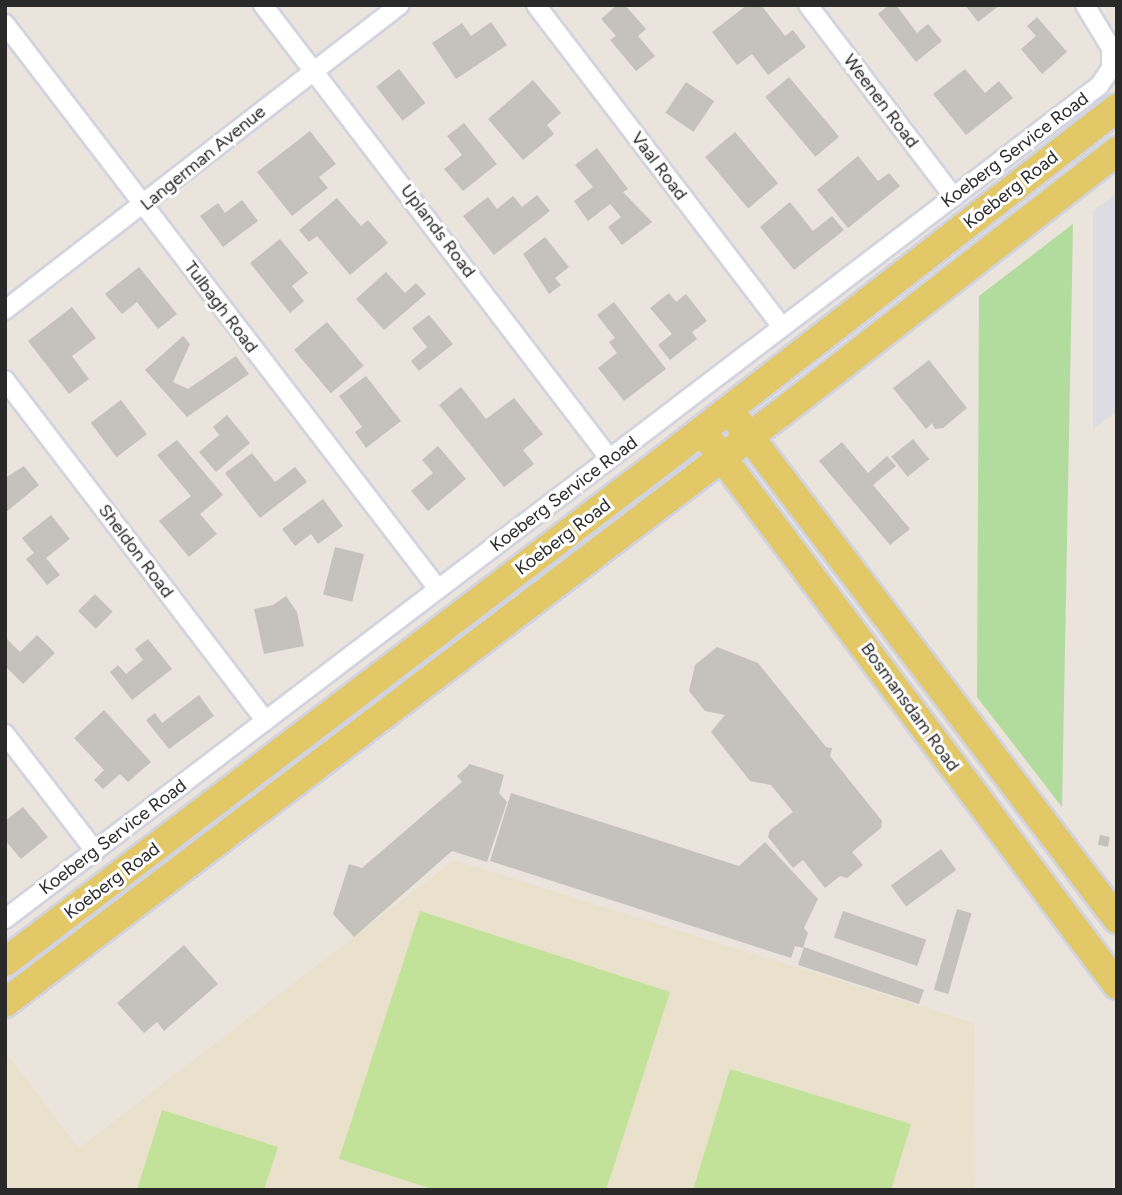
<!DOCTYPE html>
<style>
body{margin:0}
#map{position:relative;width:1122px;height:1195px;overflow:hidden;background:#eae4dc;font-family:Figtree,sans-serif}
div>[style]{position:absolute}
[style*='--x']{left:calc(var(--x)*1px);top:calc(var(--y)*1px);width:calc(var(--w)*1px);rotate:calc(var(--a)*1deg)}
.industrial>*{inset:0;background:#dedce3}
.education>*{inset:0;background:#eae1cc}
.green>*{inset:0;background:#b2dc9d}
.pitch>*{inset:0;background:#c2e29a}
.building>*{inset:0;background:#c5c1bb;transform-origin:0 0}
.roads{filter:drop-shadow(2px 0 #d1d4e0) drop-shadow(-2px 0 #d1d4e0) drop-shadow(0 2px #d1d4e0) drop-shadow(0 -2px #d1d4e0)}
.minor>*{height:18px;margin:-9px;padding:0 9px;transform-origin:9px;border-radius:9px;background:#fff}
.primary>*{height:28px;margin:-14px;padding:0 14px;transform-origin:14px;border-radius:14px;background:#e3c868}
span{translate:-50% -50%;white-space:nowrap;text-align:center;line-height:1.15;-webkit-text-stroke:6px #fff;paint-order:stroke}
.street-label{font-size:18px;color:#292929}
.frame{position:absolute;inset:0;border:7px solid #292929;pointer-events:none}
</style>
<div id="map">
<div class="industrial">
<div style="clip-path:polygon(1117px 193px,1117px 411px,1093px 429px,1093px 211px)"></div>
</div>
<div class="education">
<div style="clip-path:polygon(454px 860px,974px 1023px,975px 1190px,5px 1190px,5px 1060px,9px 1057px,79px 1148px)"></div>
</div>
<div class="green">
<div style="clip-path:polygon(1073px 224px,1062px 807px,977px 697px,979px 296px)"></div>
</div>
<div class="pitch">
<div style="clip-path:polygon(420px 911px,670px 992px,606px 1190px,435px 1190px,339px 1159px)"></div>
<div style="clip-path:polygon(730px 1069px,911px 1124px,891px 1190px,693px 1190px)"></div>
<div style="clip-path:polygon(162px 1110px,278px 1147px,264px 1190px,137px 1190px)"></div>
</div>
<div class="building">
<div style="clip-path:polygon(617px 5px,625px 5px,646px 29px,638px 36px,655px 56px,636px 71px,610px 40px,616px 36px,601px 19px)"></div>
<div style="clip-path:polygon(747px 5px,761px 5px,785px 36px,793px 30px,806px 47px,768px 75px,752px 54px,737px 65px,712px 32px)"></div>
<div style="clip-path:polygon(889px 5px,896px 5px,917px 33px,928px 24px,942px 41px,916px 62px,878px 14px)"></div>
<div style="clip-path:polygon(965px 5px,1000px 5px,978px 22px)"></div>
<div style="clip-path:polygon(1037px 17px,1067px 52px,1042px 74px,1021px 49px,1036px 36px,1027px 26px)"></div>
<div style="clip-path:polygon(491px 22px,507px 45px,456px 79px,432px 43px,462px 23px,471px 36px)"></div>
<div style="left:399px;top:69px;width:43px;height:29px;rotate:52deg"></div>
<div style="clip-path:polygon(965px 69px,985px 93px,999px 81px,1013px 98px,966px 135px,933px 94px)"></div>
<div style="left:789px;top:77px;width:78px;height:31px;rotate:50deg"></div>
<div style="clip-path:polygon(533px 80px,561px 113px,547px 125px,554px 134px,523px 160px,488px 119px)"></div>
<div style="left:686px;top:82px;width:34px;height:37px;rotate:34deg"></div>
<div style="clip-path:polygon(464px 123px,497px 164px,463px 191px,444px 169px,462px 155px,447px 136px)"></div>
<div style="clip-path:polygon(310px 131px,336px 164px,319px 177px,328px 188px,292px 216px,257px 172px)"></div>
<div style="left:735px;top:132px;width:67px;height:39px;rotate:50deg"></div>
<div style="clip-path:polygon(597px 148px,628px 189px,623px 192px,652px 222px,622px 245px,608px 227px,621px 217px,610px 204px,588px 221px,574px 201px,593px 187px,575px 165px)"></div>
<div style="clip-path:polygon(858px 156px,878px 181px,889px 173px,900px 186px,848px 228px,817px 190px)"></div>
<div style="clip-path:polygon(537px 195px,550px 211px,494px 255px,463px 216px,488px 197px,497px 209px,513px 196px,522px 207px)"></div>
<div style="clip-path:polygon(337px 198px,361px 226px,368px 220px,388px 243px,350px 275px,317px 236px,309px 242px,299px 230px)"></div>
<div style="clip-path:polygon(242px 200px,258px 221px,223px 247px,200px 216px,218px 203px,225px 213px)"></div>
<div style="clip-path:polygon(790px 202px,813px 231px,832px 216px,844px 230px,794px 270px,760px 227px)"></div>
<div style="clip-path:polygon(545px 237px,569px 267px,555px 278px,561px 285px,549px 294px,523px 254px)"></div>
<div style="clip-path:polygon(280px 239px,308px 273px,292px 286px,304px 301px,290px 313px,250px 263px)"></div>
<div style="clip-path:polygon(139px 267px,177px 314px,158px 329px,137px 302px,122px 314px,105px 294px)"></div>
<div style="clip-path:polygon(386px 272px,405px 293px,416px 283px,426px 294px,384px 330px,356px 299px)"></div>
<div style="clip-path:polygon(669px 293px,676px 302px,686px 294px,707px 321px,692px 332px,697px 339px,670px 360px,658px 345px,672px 334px,650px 308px)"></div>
<div style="clip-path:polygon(614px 302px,666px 369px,624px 401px,598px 368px,617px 353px,609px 342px,615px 338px,597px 315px)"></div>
<div style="clip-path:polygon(72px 307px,96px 338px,72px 356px,89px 379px,69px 394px,28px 341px)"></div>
<div style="clip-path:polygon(429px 315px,453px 344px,419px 371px,411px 361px,427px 347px,412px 328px)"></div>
<div style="left:327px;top:322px;width:57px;height:43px;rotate:50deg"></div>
<div style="clip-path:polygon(183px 336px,190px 344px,173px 382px,188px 389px,236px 356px,249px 374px,187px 417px,145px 370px)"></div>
<div style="clip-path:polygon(929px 360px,967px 408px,943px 428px,935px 429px,932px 423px,926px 429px,893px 388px)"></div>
<div style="clip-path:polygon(366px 376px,401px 421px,366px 448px,355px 432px,362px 427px,339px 396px)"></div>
<div style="clip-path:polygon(461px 387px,486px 419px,514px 398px,543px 434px,523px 450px,534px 464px,504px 487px,439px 405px)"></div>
<div style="left:121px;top:400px;width:43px;height:38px;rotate:53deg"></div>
<div style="clip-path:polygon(227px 415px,250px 443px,216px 472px,199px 452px,219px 435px,213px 427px)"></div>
<div style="left:913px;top:439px;width:26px;height:28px;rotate:51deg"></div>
<div style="clip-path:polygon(177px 440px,223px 495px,200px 514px,217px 534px,189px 557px,159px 521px,191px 496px,157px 455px)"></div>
<div style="clip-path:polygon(842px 442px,868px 473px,887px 456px,896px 466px,873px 485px,910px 529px,890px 545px,819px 461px)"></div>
<div style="clip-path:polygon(438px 446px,466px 479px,428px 511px,411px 491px,433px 473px,422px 460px)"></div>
<div style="clip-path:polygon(252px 453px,275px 482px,295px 467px,307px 482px,260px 518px,225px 473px)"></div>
<div style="clip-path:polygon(24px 466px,39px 485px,5px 513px,5px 478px)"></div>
<div style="clip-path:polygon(323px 499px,343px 526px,318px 544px,311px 534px,295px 546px,282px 529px)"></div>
<div style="clip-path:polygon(51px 515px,70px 539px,46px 558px,60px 575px,47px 585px,26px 559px,34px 553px,22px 538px)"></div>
<div style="left:335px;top:547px;width:30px;height:49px;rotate:14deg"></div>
<div style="left:95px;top:594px;width:25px;height:24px;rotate:45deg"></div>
<div style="clip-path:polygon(286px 596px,297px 612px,304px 646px,264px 654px,254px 609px,273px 605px)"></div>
<div style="clip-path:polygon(37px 635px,55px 653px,23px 684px,5px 666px,5px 637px,20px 652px)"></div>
<div style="clip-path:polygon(148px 639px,172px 669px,132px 700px,110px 672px,118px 665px,126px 674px,143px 660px,135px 649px)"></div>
<div style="clip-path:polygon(717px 647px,758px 663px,826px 747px,832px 748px,830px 756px,882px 821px,881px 828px,852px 852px,863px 865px,847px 878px,840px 876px,825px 888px,803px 860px,793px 868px,768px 837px,770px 830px,793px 812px,771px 785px,750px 781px,711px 732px,725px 715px,705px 711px,689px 691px,695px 665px)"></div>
<div style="clip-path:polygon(199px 695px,214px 716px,169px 749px,146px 720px,155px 713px,162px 723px)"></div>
<div style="clip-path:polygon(104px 710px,151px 762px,128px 782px,120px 774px,103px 789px,94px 780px,104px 770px,74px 738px)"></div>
<div style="clip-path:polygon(470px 764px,504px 775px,499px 793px,507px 802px,487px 862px,452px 851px,354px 937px,333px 914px,349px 864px,362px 868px,462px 782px,457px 776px)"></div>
<div style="clip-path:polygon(511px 793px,739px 866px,765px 842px,818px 899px,804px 928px,808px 933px,803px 948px,795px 946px,791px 958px,490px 861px)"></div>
<div style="clip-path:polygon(23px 807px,48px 837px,21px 859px,5px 840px,5px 821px)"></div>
<div style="left:1100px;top:835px;width:10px;height:10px;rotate:11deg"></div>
<div style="left:941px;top:849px;width:26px;height:62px;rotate:54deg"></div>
<div style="left:957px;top:909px;width:15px;height:84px;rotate:16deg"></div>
<div style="left:843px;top:911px;width:88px;height:28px;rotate:19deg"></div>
<div style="clip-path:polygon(184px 945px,218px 984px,164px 1031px,157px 1022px,144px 1033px,117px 1003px)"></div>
<div style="clip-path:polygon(804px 947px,924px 990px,919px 1004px,798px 965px)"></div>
</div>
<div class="roads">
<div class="minor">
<div style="--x:263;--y:5;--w:571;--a:52.61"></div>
<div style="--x:536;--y:5;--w:405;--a:52.6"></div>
<div style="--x:808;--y:5;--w:241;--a:52.8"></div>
<div style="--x:5;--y:24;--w:712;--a:52.53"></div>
<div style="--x:5;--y:310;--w:499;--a:-37.7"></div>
<div style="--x:5;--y:380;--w:429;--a:52.6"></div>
<div style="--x:5;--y:734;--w:148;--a:52.4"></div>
<div style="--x:5;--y:919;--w:1375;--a:-37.29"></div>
<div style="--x:1099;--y:86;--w:22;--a:-56"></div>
<div style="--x:1111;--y:68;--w:20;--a:-90"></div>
<div style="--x:1111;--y:48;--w:50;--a:-121.2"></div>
</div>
<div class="primary">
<div style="--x:739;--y:423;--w:624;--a:52.69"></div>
<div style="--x:712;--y:444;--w:676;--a:53.18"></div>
<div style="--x:5;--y:962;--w:830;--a:-37.31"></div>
<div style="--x:665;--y:459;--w:572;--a:-37.83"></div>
<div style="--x:5;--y:1003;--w:976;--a:-37.26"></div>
<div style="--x:782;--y:412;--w:425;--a:-37.9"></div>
</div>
</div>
<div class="street-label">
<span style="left:881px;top:101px;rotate:53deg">Weenen Road</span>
<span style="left:1015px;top:150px;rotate:-37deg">Koeberg Service Road</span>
<span style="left:203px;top:158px;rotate:-39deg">Langerman Avenue</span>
<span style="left:659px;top:166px;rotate:53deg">Vaal Road</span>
<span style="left:1011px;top:190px;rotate:-38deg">Koeberg Road</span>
<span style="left:438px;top:231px;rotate:53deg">Uplands Road</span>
<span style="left:221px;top:307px;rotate:53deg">Tulbagh Road</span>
<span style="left:564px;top:494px;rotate:-37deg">Koeberg Service Road</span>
<span style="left:563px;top:537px;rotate:-37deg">Koeberg Road</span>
<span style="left:136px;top:551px;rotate:53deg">Sheldon Road</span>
<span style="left:910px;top:707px;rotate:54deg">Bosmansdam Road</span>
<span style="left:113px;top:837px;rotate:-37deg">Koeberg Service Road</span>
<span style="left:112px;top:881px;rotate:-37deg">Koeberg Road</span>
</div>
<div class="frame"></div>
</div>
